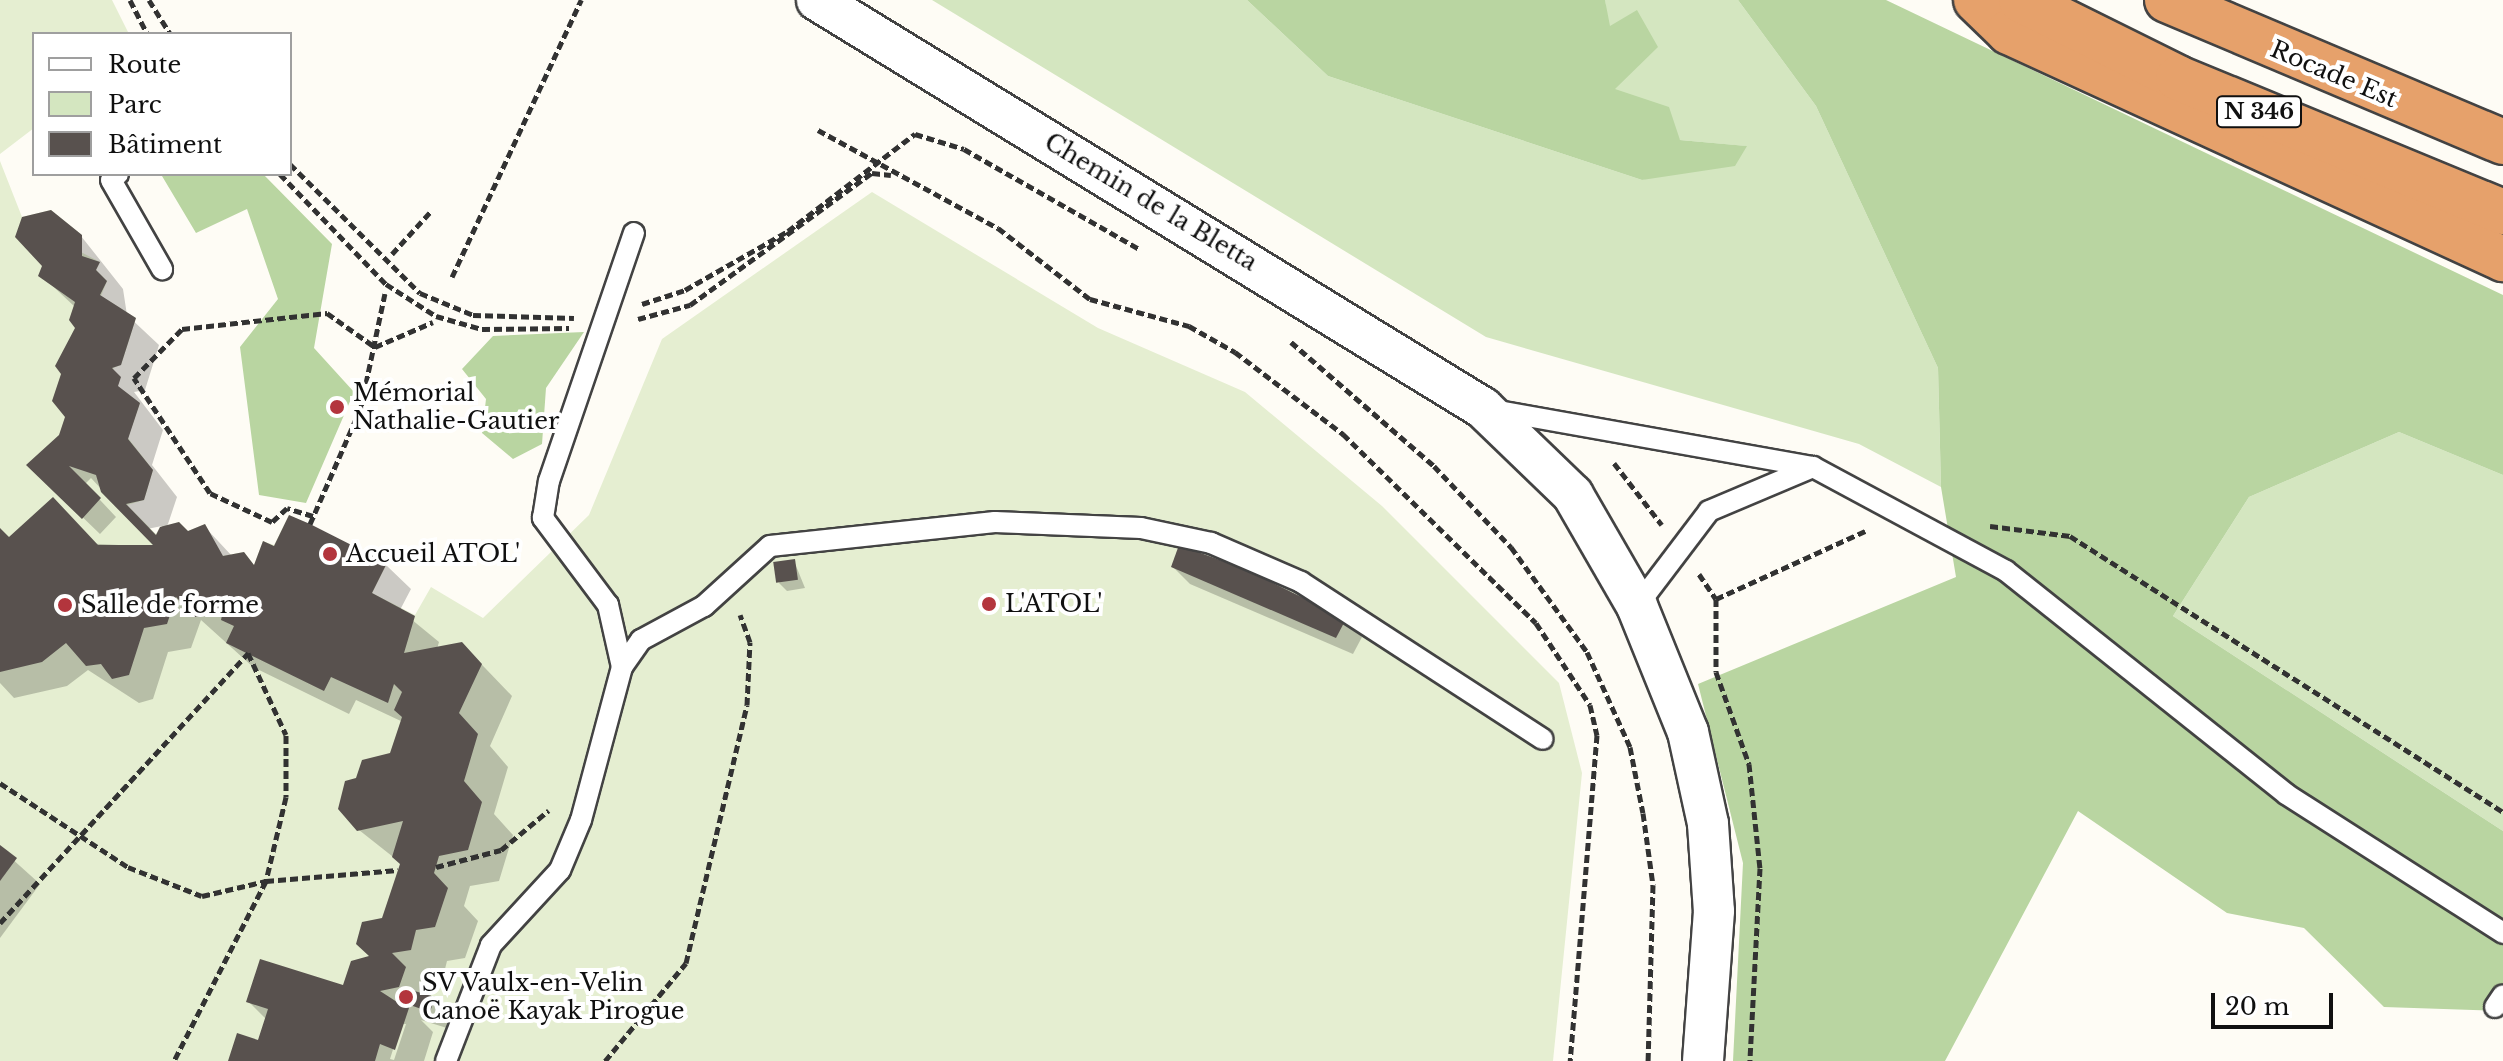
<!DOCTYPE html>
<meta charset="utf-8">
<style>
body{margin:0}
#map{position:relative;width:2503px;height:1061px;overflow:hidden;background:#fefcf5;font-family:"Libre Baskerville",serif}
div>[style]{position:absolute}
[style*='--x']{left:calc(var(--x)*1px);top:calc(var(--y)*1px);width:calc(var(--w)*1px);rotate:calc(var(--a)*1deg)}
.green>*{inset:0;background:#d4e6c0}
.forest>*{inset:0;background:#b9d5a1}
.pitch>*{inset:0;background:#e5eed1}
.shadow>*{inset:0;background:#0003}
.building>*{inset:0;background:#58514e;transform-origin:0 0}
.path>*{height:5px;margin-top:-2.5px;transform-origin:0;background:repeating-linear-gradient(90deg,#323232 0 8px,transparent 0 12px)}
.roads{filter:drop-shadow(2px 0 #434343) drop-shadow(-2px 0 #434343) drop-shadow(0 2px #434343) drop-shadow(0 -2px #434343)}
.lane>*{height:20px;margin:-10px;padding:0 10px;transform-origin:10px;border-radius:10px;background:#fff}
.street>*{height:40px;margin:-20px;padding:0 20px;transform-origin:20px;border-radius:20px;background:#fff}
.highway>*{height:44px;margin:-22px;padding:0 22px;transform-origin:22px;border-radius:22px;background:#e6a16b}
.dots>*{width:22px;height:22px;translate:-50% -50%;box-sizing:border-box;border:4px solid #fff;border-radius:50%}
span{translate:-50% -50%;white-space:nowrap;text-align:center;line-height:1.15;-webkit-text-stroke:8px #fff;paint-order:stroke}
.shield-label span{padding:2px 6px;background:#fff;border:2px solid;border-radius:6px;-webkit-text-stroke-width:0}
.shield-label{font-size:22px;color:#101010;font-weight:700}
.street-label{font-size:24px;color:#101010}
.poi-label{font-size:24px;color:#101010}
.left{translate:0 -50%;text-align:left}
.legend{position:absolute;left:32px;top:32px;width:260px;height:144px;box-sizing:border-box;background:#fff;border:2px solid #9f9f9f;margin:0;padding:10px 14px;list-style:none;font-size:24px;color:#101010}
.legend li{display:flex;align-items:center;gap:16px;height:40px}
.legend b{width:40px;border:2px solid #9f9f9f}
.scale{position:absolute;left:2211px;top:993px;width:122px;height:36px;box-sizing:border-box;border:4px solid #101010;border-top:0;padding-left:10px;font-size:24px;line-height:28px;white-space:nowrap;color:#101010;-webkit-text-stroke:6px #fff;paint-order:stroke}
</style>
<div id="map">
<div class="green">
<div style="clip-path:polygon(932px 0,1247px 0,1328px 76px,1642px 180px,1746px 146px,1680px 140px,1614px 89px,1605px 0,1738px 0,1816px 106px,1938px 368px,1941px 487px,1859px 444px,1486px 337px)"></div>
<div style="clip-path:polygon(2399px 432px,2503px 475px,2503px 831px,2173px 616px,2249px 497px)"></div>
</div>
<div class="forest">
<div style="clip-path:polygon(1247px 0,1605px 0,1610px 26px,1637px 10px,1658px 47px,1615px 89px,1669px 107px,1680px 140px,1747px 146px,1735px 166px,1642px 180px,1328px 76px)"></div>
<div style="clip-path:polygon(1738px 0,1886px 0,2503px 295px,2503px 475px,2399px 432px,2249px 497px,2173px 616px,2503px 831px,2503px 1011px,2384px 1007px,2304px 928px,2227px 913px,2078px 811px,1945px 1061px,1733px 1061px,1743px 863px,1698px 684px,1956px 577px,1941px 487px,1938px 368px,1816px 106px)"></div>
<div style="clip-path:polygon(263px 174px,332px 244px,314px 348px,354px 392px,306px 503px,259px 495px,240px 347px,278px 299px,247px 209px,196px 233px,162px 176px)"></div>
<div style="clip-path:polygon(584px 332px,546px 388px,542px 444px,513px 459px,482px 433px,486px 399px,462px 369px,493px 336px)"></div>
</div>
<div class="pitch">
<div style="clip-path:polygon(0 0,112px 0,129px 34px,34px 34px,34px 128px,0 154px)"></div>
<div style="clip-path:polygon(0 161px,22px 217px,51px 210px,82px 235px,77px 250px,100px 262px,96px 270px,107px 281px,101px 296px,136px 318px,121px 365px,113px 368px,118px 387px,140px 403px,128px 438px,153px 470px,144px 500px,127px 505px,156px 534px,160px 527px,179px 522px,188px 531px,205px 524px,222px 556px,244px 552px,254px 565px,263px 541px,274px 545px,289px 515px,387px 563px,372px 593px,415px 615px,431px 587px,483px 618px,589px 515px,662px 339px,872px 192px,1098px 328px,1245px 392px,1382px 506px,1559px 683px,1582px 773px,1553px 1061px,0 1061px)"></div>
</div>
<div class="shadow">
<div style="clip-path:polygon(evenodd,81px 236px,123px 289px,127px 315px,159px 345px,145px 390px,134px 392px,163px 430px,152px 465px,177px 497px,167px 527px,188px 533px,204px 526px,232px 556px,256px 567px,275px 548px,386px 565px,411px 589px,400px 610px,439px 642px,437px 649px,462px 644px,512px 696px,490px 746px,508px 767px,494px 814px,513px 835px,499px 881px,470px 886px,464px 906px,478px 921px,465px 958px,447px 961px,442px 981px,420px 984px,450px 1016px,447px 1028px,421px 1020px,433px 1032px,424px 1061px,231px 1061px,259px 1042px,267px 1020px,249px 1002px,345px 988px,372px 957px,402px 864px,359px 830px,358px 780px,392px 755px,403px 722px,356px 700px,349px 714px,253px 667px,201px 620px,191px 648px,168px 652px,153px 699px,139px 703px,88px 670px,67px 686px,14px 698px,0 683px,0 530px,10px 539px,155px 547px,91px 478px,85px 484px,116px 517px,100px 534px,46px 482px,68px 417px,77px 328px,75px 307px,41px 275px,81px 236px,162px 526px,157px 539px,147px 529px,162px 526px,81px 236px,401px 1024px,406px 1024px,394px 1060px,390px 1059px,401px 1024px)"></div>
<div style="clip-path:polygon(794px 561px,805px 588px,787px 591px,779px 583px)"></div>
<div style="clip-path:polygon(1173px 567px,1345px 620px,1362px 637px,1353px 654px,1190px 584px)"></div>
<div style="clip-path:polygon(0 848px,40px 884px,0 938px)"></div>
</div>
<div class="building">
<div style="clip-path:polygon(51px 210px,82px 235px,82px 256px,100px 262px,96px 270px,107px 281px,100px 295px,136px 318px,121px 365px,112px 368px,121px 377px,118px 386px,140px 403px,128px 439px,153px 470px,144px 500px,126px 504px,156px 535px,160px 527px,179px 522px,188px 531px,205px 524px,223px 556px,244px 552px,254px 565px,263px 541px,274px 546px,289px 515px,310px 524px,387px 563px,372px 593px,415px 616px,404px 653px,462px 642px,482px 664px,459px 713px,478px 734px,464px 781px,482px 802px,468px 850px,439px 856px,434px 873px,448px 888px,435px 927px,416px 930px,411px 950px,392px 953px,406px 967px,399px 987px,380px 991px,397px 1002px,401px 987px,435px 997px,430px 1012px,410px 1005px,395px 1050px,380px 1044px,375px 1061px,228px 1061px,237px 1033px,258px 1040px,268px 1009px,246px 1002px,260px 959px,343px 985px,351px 961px,369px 956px,356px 944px,362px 922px,382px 918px,400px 864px,392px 857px,403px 821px,357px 831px,338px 809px,345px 781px,356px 778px,362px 760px,390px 753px,402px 717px,394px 710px,402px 692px,394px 684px,388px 703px,331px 677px,324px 691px,226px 643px,234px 626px,221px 620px,223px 611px,195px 617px,176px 597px,167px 624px,144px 628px,129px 675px,112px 679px,101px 664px,86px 666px,66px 643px,42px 662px,0 672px,0 528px,9px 537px,53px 497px,98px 545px,153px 545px,101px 492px,96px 475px,69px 466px,101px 498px,82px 519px,26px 465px,59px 435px,65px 417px,52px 401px,61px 374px,55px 366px,75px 328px,69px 320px,75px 302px,38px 276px,42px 266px,15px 237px,22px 217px)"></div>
<div style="clip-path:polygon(1179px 545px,1247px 570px,1346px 619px,1336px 638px,1171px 567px)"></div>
<div style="left:795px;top:559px;width:21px;height:22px;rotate:82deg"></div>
<div style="clip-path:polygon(0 845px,17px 858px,0 881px)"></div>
</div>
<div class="path">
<div style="--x:130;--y:0;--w:38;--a:63"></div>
<div style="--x:149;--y:0;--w:40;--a:58"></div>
<div style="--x:818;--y:130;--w:205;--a:28.6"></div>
<div style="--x:998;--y:228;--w:116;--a:37.7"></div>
<div style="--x:1090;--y:299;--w:103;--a:15.3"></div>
<div style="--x:1189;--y:326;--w:53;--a:29.5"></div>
<div style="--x:1235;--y:352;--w:136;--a:37.2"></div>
<div style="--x:1343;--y:434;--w:270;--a:44.4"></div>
<div style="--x:1536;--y:623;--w:98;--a:56.6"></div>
<div style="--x:1590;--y:705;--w:31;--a:77"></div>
<div style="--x:1597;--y:735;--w:327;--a:94.7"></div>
<div style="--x:290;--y:164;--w:183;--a:44.8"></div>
<div style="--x:420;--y:293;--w:57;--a:22.5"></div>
<div style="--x:473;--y:315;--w:101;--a:1.7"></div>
<div style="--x:280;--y:174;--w:153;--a:46.1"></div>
<div style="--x:386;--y:284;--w:59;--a:32.6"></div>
<div style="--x:436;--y:316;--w:48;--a:15.8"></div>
<div style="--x:482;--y:329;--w:87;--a:-0.7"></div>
<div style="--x:392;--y:254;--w:59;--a:-47.7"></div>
<div style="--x:452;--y:277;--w:306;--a:-65"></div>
<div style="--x:642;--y:304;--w:45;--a:-18"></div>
<div style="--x:685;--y:290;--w:119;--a:-29.8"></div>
<div style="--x:788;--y:231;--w:160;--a:-37.4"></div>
<div style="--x:915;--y:134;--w:51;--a:17"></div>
<div style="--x:964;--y:149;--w:202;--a:29.7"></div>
<div style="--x:638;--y:319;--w:54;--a:-15.1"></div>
<div style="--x:690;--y:305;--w:225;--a:-36"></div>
<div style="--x:872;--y:173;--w:19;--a:6"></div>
<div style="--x:1291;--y:342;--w:189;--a:40.9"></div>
<div style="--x:1434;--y:466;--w:112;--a:46.5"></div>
<div style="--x:1511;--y:547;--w:130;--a:54.1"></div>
<div style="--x:1587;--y:652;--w:104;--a:65.6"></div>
<div style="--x:1630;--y:747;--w:67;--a:78.9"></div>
<div style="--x:1643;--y:813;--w:73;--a:82.1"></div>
<div style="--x:1653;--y:885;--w:176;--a:91.6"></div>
<div style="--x:1614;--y:463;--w:78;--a:52.3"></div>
<div style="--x:313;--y:516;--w:27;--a:-163"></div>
<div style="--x:287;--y:508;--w:21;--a:137"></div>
<div style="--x:272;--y:522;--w:68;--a:-154.9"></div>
<div style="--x:210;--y:493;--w:138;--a:-123.5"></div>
<div style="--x:134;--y:378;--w:69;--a:-45.6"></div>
<div style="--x:182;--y:329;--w:146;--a:-6.3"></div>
<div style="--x:327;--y:313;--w:59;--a:35.3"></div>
<div style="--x:375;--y:347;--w:63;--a:-23.3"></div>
<div style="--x:310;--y:524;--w:128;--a:-66.4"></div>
<div style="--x:361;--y:407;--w:116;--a:-78.1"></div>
<div style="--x:1990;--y:526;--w:81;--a:7.1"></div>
<div style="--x:2070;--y:536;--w:513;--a:32.51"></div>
<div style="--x:1699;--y:574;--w:30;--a:56"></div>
<div style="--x:1716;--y:599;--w:73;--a:90"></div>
<div style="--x:1716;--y:672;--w:98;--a:70.3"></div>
<div style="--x:1749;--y:764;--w:105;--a:84"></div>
<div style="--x:1760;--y:868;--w:193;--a:93"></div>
<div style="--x:1716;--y:599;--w:164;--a:-24.5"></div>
<div style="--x:0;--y:783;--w:153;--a:33.3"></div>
<div style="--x:128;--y:867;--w:79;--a:21.4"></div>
<div style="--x:202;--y:896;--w:66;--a:-13.2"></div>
<div style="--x:266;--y:881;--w:132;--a:-4.8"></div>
<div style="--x:436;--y:867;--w:67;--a:-14.7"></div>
<div style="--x:501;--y:850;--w:62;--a:-39.8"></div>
<div style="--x:0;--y:923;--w:367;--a:-47.4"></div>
<div style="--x:248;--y:653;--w:90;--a:65.1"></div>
<div style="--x:286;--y:735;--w:62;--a:90"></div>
<div style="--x:286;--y:797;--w:86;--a:103.4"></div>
<div style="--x:266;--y:881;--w:202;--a:117.1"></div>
<div style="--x:605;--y:1061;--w:127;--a:-50.4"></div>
<div style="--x:686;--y:963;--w:265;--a:-76.7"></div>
<div style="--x:747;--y:705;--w:63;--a:-87.3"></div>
<div style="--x:750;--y:642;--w:29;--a:-110"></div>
</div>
<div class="roads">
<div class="lane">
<div style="--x:118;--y:174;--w:9;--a:139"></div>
<div style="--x:111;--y:180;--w:103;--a:60.2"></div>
<div style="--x:1493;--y:410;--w:325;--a:10.1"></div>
<div style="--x:1813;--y:467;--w:219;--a:28.3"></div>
<div style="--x:2006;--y:571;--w:358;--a:38.5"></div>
<div style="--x:2286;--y:794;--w:258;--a:32.6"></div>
<div style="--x:1637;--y:606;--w:119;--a:-52.8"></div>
<div style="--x:1709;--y:511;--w:113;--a:-22.9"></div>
<div style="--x:622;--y:667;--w:33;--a:-55"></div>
<div style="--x:641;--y:640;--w:72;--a:-28.4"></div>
<div style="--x:704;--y:606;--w:89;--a:-42.3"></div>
<div style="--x:770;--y:546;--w:226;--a:-6.1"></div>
<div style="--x:995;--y:522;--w:146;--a:2.4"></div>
<div style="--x:1141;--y:528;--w:72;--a:12.1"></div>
<div style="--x:1211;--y:543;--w:98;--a:23.4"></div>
<div style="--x:1301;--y:582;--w:288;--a:33"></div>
<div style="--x:2495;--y:1007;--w:14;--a:-56"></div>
<div style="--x:446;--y:1061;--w:124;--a:-68.8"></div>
<div style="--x:491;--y:945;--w:102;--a:-47.4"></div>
<div style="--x:560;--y:870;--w:54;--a:-67.2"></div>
<div style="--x:581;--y:820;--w:158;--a:-75"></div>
<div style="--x:622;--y:667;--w:64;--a:-102.7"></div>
<div style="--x:608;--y:605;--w:109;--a:-126.8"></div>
<div style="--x:543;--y:518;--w:37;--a:-81"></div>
<div style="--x:549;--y:481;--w:262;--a:-71.1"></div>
</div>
<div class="street">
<div style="--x:817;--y:0;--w:781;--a:31.49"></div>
<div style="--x:1483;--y:408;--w:125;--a:44"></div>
<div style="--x:1573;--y:495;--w:128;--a:60"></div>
<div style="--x:1637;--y:606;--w:136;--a:68"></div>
<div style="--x:1688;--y:732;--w:94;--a:77.7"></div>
<div style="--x:1708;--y:824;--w:87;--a:86.1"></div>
<div style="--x:1714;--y:911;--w:150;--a:94.2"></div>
</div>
<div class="highway">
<div style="--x:1976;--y:0;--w:46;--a:44.1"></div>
<div style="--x:2009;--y:32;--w:544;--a:24.68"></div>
<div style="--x:2021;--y:0;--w:175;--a:26.4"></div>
<div style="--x:2178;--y:78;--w:352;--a:22.4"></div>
<div style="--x:2167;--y:0;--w:365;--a:22.9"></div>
</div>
</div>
<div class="dots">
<div style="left:337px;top:407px;background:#b3353d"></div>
<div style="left:330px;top:554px;background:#b3353d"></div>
<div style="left:989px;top:604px;background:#b3353d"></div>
<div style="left:65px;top:605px;background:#b3353d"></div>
<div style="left:406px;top:997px;background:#b3353d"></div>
</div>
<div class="shield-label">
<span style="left:2259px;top:112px">N 346</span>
</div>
<div class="street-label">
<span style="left:2334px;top:74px;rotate:23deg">Rocade Est</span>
<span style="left:1151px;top:202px;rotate:31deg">Chemin de la Bletta</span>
</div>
<div class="poi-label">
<span class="left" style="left:353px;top:407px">Mémorial<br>Nathalie-Gautier</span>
<span class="left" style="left:346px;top:554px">Accueil ATOL'</span>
<span class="left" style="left:1005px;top:604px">L'ATOL'</span>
<span class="left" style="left:81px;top:605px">Salle de forme</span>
<span class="left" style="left:422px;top:997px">SV Vaulx-en-Velin<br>Canoë Kayak Pirogue</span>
</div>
<ul class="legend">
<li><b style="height:10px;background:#fff"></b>Route</li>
<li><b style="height:22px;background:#d4e6c0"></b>Parc</li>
<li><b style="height:22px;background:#58514e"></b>Bâtiment</li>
</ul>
<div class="scale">20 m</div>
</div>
